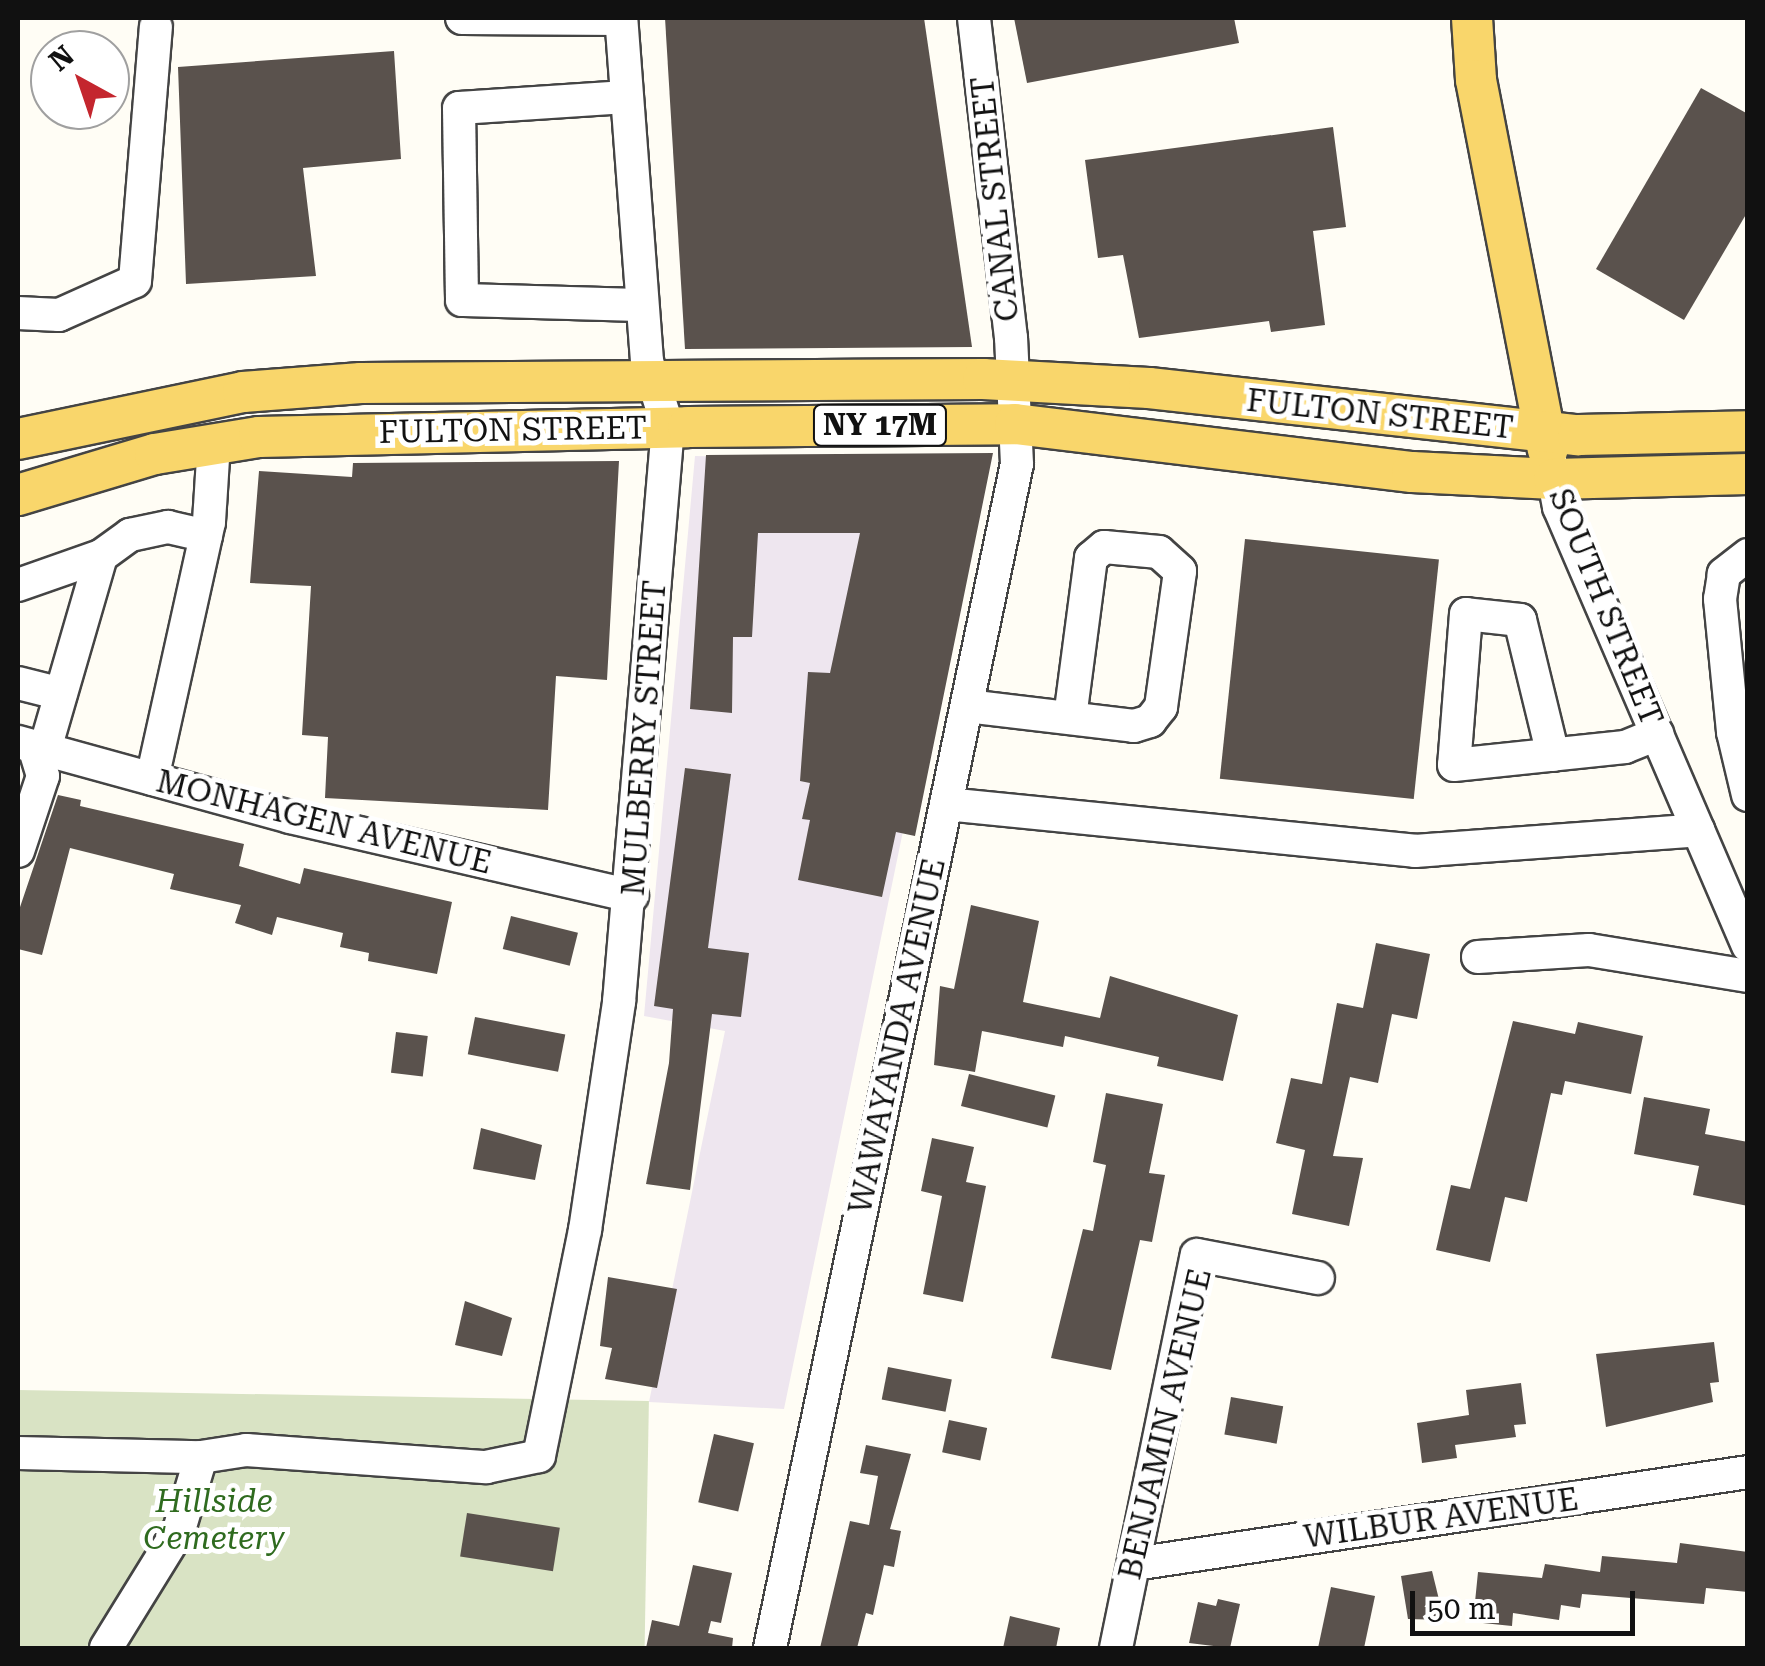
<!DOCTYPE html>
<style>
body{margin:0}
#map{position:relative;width:1765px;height:1666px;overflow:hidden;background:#fffdf5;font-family:"Roboto Serif",serif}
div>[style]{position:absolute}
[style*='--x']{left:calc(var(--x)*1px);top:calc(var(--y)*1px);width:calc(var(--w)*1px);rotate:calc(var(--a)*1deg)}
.industrial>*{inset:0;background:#eee6ef}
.cemetery>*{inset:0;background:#d9e3c4;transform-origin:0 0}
.building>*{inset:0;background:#5a524d;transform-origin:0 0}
.roads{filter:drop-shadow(2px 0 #444) drop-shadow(-2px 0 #444) drop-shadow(0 2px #444) drop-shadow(0 -2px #444)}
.minor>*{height:32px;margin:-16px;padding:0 16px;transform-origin:16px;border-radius:16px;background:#fff}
.major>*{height:40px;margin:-20px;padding:0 20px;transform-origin:20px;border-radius:20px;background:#f9d66b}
span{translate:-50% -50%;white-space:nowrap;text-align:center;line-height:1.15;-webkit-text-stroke:10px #fff;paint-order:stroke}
.shield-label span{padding:2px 8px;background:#fff;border:2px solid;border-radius:8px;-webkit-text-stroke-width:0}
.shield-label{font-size:30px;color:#111;font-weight:700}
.street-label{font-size:32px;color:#111}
.park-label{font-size:32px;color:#2f6b1f;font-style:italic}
.frame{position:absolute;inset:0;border:20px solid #111;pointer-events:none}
.north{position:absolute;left:30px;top:30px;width:100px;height:100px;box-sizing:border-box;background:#fff;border:2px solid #a0a0a0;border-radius:50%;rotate:320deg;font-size:28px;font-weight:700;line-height:40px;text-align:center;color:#111}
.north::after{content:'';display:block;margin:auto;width:35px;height:45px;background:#c4262e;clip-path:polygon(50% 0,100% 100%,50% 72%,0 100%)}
.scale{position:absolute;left:1410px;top:1591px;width:225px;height:45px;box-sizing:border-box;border:5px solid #111;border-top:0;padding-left:12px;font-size:30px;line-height:35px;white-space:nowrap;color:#111;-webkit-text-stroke:8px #fff;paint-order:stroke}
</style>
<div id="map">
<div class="industrial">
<div style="clip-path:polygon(695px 456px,979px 462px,784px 1409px,649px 1402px,725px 1031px,644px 1016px)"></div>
</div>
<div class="cemetery">
<div style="left:18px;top:1390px;width:631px;height:258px;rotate:1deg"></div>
</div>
<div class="building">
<div style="clip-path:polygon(665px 18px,924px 18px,972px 347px,685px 349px)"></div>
<div style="clip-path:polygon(1014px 18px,1234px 18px,1239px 43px,1027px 83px)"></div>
<div style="clip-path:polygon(394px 51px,401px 159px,303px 168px,316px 276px,186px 284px,178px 67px)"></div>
<div style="clip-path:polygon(1701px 88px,1748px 114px,1748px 211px,1684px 320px,1596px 269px)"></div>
<div style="clip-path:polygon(1333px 127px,1346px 227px,1313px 231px,1325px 325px,1271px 332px,1269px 321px,1139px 338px,1123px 255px,1098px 258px,1085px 160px)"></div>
<div style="clip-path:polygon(993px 453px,915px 836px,896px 832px,882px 897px,798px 880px,810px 820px,802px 819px,810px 783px,800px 781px,808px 672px,830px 673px,860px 533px,758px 533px,752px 637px,733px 637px,732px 713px,690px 709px,706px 455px)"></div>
<div style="clip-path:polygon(619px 461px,607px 680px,556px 676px,548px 810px,325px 798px,328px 737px,302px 735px,311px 586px,250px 583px,259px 471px,352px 477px,353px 463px)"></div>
<div style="left:1245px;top:539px;width:195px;height:241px;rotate:6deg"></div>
<div style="clip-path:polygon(685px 768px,731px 774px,708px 948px,749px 953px,741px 1017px,712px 1014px,690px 1190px,646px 1184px,669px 1063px,673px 1009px,654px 1006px)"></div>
<div style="clip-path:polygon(58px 795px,81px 800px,80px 806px,244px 844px,239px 866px,300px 884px,304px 868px,452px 902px,437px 974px,368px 961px,369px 953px,340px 947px,343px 933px,277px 917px,272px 935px,235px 923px,241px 905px,170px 889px,174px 874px,70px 848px,42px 955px,18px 949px,18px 913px)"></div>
<div style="clip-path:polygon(971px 905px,1039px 921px,1023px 1002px,1100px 1018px,1110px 976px,1238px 1015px,1223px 1081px,1157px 1066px,1159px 1057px,1065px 1036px,1063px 1047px,982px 1031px,975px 1072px,934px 1065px,940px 986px,954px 989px)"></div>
<div style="left:511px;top:916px;width:69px;height:34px;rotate:14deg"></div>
<div style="clip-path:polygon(1376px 943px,1430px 954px,1417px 1019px,1392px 1014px,1378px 1083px,1350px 1077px,1333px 1156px,1363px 1158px,1349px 1226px,1292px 1214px,1305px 1150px,1276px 1143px,1291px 1078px,1322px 1084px,1337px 1003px,1363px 1008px)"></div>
<div style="left:475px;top:1017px;width:92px;height:38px;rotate:11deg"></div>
<div style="clip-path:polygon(1513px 1021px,1575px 1034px,1578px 1022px,1643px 1036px,1631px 1094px,1565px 1081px,1562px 1095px,1551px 1093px,1527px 1202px,1505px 1197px,1490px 1262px,1436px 1250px,1451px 1185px,1470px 1189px)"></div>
<div style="left:396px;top:1032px;width:32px;height:41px;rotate:7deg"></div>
<div style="left:969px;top:1074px;width:89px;height:33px;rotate:14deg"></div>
<div style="clip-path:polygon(1106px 1093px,1163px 1104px,1149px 1173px,1165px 1175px,1152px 1242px,1140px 1240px,1111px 1370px,1051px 1358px,1083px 1229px,1093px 1231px,1106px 1165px,1093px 1162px)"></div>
<div style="clip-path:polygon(1644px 1097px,1710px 1109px,1705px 1134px,1748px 1142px,1748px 1206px,1693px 1195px,1699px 1166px,1634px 1154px)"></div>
<div style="clip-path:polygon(481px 1128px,542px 1145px,535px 1180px,473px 1169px)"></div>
<div style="clip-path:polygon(932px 1138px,974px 1147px,966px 1182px,986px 1186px,963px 1302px,923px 1294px,942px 1196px,921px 1191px)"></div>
<div style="clip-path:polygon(608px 1277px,677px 1289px,657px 1388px,605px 1379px,612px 1348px,600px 1346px)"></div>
<div style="clip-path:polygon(465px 1301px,512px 1318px,502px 1356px,455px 1345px)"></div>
<div style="clip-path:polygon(1714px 1342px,1719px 1382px,1710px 1383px,1713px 1402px,1606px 1427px,1596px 1354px)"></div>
<div style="left:888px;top:1367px;width:65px;height:33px;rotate:11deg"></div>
<div style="clip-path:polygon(1521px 1383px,1526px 1424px,1514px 1425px,1516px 1437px,1455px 1445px,1457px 1458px,1422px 1463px,1417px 1423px,1469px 1415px,1466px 1390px)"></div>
<div style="left:1231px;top:1397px;width:53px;height:38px;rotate:10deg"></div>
<div style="left:949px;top:1420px;width:39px;height:33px;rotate:12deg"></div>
<div style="left:714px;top:1434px;width:41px;height:70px;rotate:13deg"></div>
<div style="clip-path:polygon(866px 1445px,911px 1454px,890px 1529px,901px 1531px,894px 1567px,884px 1565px,873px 1615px,866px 1613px,857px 1648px,820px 1648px,850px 1521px,869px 1525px,878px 1476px,860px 1473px)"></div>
<div style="left:467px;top:1513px;width:94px;height:44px;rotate:9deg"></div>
<div style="clip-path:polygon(1680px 1543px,1748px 1552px,1748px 1592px,1706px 1588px,1704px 1604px,1582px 1594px,1580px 1608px,1561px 1605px,1559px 1620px,1513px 1613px,1512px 1626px,1473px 1622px,1478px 1572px,1542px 1578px,1545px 1564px,1600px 1572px,1602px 1556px,1677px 1563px)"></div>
<div style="clip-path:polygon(693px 1565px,732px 1573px,721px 1623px,711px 1621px,708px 1633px,733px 1638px,732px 1648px,646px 1648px,652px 1620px,679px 1626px)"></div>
<div style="clip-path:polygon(1432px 1571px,1444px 1620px,1408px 1619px,1401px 1576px)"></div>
<div style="clip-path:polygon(1331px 1587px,1375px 1596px,1364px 1648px,1318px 1648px)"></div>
<div style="clip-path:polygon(1218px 1599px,1240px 1604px,1230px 1648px,1189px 1643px,1198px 1602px,1216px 1606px)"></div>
<div style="clip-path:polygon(1010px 1616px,1060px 1628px,1056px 1648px,1003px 1648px)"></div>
</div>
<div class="roads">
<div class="minor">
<div style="--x:462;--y:18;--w:159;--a:0.4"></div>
<div style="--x:626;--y:97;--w:167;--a:176.2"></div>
<div style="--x:459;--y:108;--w:192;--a:89.1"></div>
<div style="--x:462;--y:300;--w:179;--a:1.6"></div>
<div style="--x:18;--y:313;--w:41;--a:2.8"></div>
<div style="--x:59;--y:315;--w:83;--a:-24.1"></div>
<div style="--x:135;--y:281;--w:255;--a:-85.3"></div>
<div style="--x:1549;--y:455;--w:53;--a:79.1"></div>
<div style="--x:1559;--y:507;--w:478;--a:66.7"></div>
<div style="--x:1748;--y:555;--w:31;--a:142"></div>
<div style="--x:1724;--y:574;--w:25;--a:99"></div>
<div style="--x:1720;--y:599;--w:134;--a:84.4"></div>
<div style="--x:1733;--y:732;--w:65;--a:76.6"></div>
<div style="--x:18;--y:585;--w:88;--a:-19.3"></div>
<div style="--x:18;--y:683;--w:44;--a:14.3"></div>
<div style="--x:967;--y:706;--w:168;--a:6.8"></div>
<div style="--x:1134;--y:726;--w:17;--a:-17"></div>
<div style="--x:1150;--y:721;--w:18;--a:-52"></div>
<div style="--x:1161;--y:707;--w:137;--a:-82"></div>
<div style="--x:1180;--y:571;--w:28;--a:-138"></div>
<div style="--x:1159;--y:552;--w:55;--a:-174.8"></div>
<div style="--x:1104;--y:547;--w:17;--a:140"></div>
<div style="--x:1091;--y:558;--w:161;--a:97.5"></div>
<div style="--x:18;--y:742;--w:282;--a:15.4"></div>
<div style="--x:290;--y:817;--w:351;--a:13"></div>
<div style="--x:45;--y:749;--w:201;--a:-73.8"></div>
<div style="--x:101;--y:556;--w:36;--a:-36"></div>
<div style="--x:130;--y:535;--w:39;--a:-12"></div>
<div style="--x:168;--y:527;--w:39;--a:13"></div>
<div style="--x:1553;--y:755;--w:139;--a:-103.7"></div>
<div style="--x:1520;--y:620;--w:54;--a:-173.7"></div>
<div style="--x:1466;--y:614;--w:151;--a:94.5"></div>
<div style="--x:1454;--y:765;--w:172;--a:-6"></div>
<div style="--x:1625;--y:747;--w:35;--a:-22"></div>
<div style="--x:152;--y:779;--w:263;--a:-77.5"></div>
<div style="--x:209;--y:522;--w:80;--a:-86.4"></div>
<div style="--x:946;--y:804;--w:471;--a:5.7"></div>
<div style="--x:1415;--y:851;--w:284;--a:-4.2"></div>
<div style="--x:18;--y:851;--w:79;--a:-71.6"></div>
<div style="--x:43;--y:776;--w:31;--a:-107"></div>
<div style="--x:1478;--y:957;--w:111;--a:-3.6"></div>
<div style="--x:1589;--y:950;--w:161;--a:9.3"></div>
<div style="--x:18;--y:1453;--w:183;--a:1.3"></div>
<div style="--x:201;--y:1457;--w:46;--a:-8.8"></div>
<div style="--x:246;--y:1450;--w:241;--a:4.1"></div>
<div style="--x:486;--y:1467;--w:54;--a:-11.7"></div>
<div style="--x:539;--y:1456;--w:231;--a:-78.5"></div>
<div style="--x:585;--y:1230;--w:231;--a:-81.5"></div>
<div style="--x:619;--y:1002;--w:577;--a:-85.13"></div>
<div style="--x:668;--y:427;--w:69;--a:-107.7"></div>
<div style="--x:647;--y:361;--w:344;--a:-94.3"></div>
<div style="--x:1134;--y:1564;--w:621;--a:-8.52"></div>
<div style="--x:106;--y:1648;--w:139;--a:-58.3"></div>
<div style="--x:179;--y:1530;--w:76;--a:-73.2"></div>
<div style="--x:770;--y:1648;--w:1209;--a:-78.22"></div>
<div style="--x:1017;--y:464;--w:126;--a:-92.7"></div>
<div style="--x:1011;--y:338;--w:322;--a:-96.6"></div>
<div style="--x:1116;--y:1648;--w:401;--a:-78.4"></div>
<div style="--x:1197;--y:1255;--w:123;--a:10.8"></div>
</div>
<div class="major">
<div style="--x:1472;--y:18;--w:62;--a:86.3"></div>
<div style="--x:1476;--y:80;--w:376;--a:79"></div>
<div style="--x:18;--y:439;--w:230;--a:-11.8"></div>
<div style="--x:243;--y:392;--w:118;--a:-4.4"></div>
<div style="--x:361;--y:383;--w:622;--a:-0.37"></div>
<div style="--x:983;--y:379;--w:166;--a:3.1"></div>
<div style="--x:1149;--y:388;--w:432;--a:6.3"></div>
<div style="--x:1578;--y:435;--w:170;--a:-1.3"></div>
<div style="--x:18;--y:495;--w:143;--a:-16.7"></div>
<div style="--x:155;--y:454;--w:105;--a:-9.3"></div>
<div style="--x:259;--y:437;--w:429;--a:-1.3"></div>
<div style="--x:688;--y:427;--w:327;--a:-0.5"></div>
<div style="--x:1015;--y:424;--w:400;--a:6.9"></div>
<div style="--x:1412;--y:472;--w:142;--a:2.8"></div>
<div style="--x:1554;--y:479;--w:194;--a:-1.5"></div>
</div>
</div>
<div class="shield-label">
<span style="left:880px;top:425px">NY 17M</span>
</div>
<div class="street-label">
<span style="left:995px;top:199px;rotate:-96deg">CANAL STREET</span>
<span style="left:1380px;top:414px;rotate:6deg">FULTON STREET</span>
<span style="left:513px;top:430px;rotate:-1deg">FULTON STREET</span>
<span style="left:1606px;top:607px;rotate:68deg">SOUTH STREET</span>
<span style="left:644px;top:738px;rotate:-86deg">MULBERRY STREET</span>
<span style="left:324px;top:822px;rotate:14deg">MONHAGEN AVENUE</span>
<span style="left:897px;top:1036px;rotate:-78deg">WAWAYANDA AVENUE</span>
<span style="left:1165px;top:1424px;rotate:-77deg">BENJAMIN AVENUE</span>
<span style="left:1441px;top:1518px;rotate:-8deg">WILBUR AVENUE</span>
</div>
<div class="park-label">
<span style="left:214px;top:1520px">Hillside<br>Cemetery</span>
</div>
<div class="frame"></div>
<div class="north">N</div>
<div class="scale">50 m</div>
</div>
